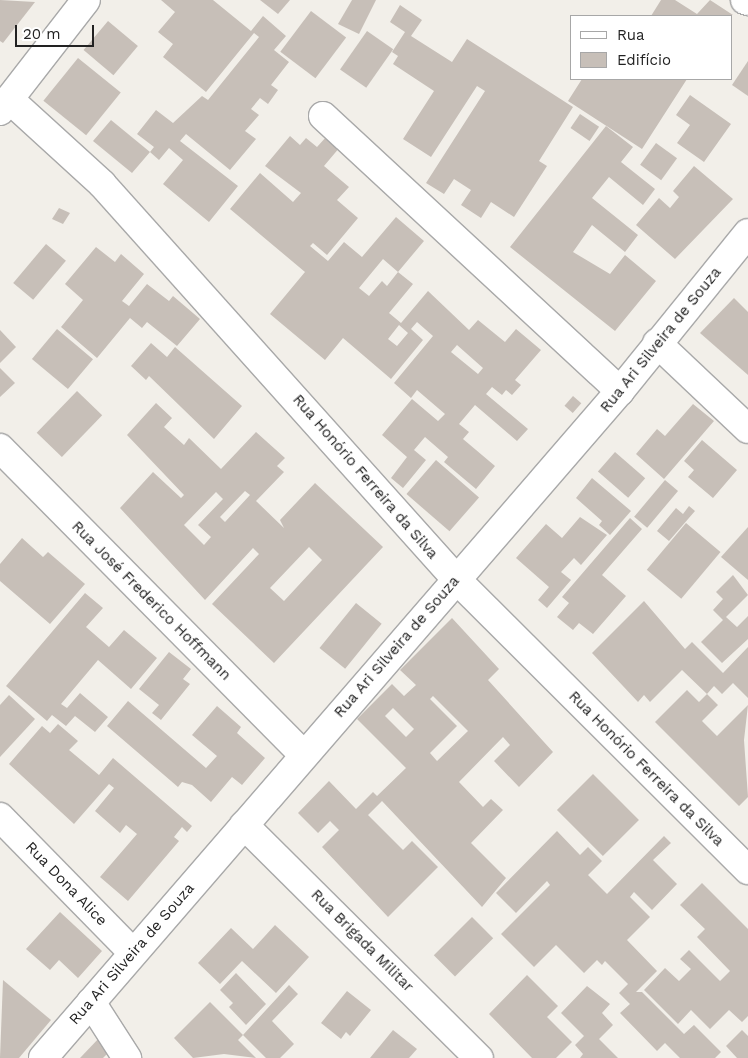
<!DOCTYPE html>
<meta charset="utf-8">
<style>
body{margin:0}
#map{position:relative;width:748px;height:1058px;overflow:hidden;background:#f2efe9;font-family:"Work Sans",sans-serif}
div>[style]{position:absolute}
[style*='--x']{left:calc(var(--x)*1px);top:calc(var(--y)*1px);width:calc(var(--w)*1px);rotate:calc(var(--a)*1deg)}
.building>*{inset:0;background:#c7bfb8;transform-origin:0 0}
.roads{filter:drop-shadow(1px 0 #a9a9a9) drop-shadow(-1px 0 #a9a9a9) drop-shadow(0 1px #a9a9a9) drop-shadow(0 -1px #a9a9a9)}
.street>*{height:28px;margin:-14px;padding:0 14px;transform-origin:14px;border-radius:14px;background:#fff}
span{translate:-50% -50%;white-space:nowrap;text-align:center;line-height:1.15;-webkit-text-stroke:5px #fff;paint-order:stroke}
.street-label{font-size:15px;color:#222}
.legend{position:absolute;left:570px;top:15px;width:162px;height:65px;box-sizing:border-box;background:#fff;border:1px solid #a7a7a7;margin:0;padding:6px 9px;list-style:none;font-size:15px;color:#222}
.legend li{display:flex;align-items:center;gap:10px;height:25px}
.legend b{width:25px;border:1px solid #a7a7a7}
.scale{position:absolute;left:15px;top:25px;width:79px;height:22px;box-sizing:border-box;border:2px solid #222;border-top:0;padding-left:6px;font-size:15px;line-height:18px;white-space:nowrap;color:#222;-webkit-text-stroke:4px #fff;paint-order:stroke}
</style>
<div id="map">
<div class="building">
<div style="clip-path:polygon(0 0,35px 2px,3px 43px,0 41px)"></div>
<div style="clip-path:polygon(161px 0,213px 0,251px 31px,263px 16px,286px 36px,274px 50px,289px 62px,271px 85px,278px 90px,268px 104px,260px 98px,251px 109px,259px 115px,245px 131px,256px 139px,230px 170px,186px 134px,180px 141px,238px 186px,209px 222px,163px 184px,183px 160px,169px 148px,159px 160px,150px 152px,132px 173px,93px 141px,111px 120px,150px 152px,154px 147px,137px 134px,156px 110px,173px 123px,202px 96px,208px 100px,259px 37px,254px 33px,206px 92px,163px 57px,173px 44px,158px 32px,175px 12px)"></div>
<div style="clip-path:polygon(260px 0,290px 0,278px 14px)"></div>
<div style="clip-path:polygon(352px 0,376px 0,359px 34px,338px 24px)"></div>
<div style="clip-path:polygon(661px 0,675px 0,697px 14px,710px 0,733px 15px,651px 16px)"></div>
<div style="clip-path:polygon(400px 5px,422px 20px,411px 36px,452px 62px,467px 39px,573px 107px,539px 161px,547px 166px,514px 217px,491px 202px,481px 218px,461px 205px,471px 190px,454px 179px,444px 194px,426px 183px,485px 91px,477px 86px,431px 157px,403px 139px,434px 91px,393px 64px,398px 56px,392px 52px,405px 32px,390px 22px)"></div>
<div style="left:311px;top:11px;width:44px;height:51px;rotate:37deg"></div>
<div style="left:108px;top:21px;width:39px;height:38px;rotate:40deg"></div>
<div style="left:367px;top:31px;width:32px;height:47px;rotate:35deg"></div>
<div style="left:78px;top:58px;width:55px;height:55px;rotate:39deg"></div>
<div style="clip-path:polygon(748px 61px,748px 96px,732px 85px)"></div>
<div style="clip-path:polygon(582px 79px,692px 79px,687px 79px,642px 149px,568px 101px)"></div>
<div style="clip-path:polygon(690px 95px,731px 124px,704px 162px,677px 143px,690px 125px,676px 115px)"></div>
<div style="left:580px;top:114px;width:23px;height:17px;rotate:34deg"></div>
<div style="clip-path:polygon(606px 126px,633px 147px,621px 162px,655px 189px,643px 205px,609px 177px,592px 198px,638px 235px,625px 252px,592px 225px,573px 252px,610px 274px,625px 255px,656px 281px,615px 331px,510px 247px)"></div>
<div style="clip-path:polygon(evenodd,290px 136px,300px 145px,306px 138px,317px 147px,327px 136px,340px 147px,324px 166px,349px 187px,337px 200px,358px 218px,327px 255px,313px 243px,310px 246px,328px 261px,344px 242px,362px 257px,396px 217px,424px 241px,398px 272px,383px 259px,359px 288px,369px 296px,382px 281px,387px 286px,398px 272px,413px 284px,389px 313px,401px 323px,428px 291px,469px 330px,478px 320px,505px 342px,516px 329px,541px 350px,515px 380px,521px 385px,512px 395px,506px 390px,502px 395px,492px 387px,486px 394px,528px 429px,517px 441px,475px 405px,459px 424px,469px 432px,463px 439px,495px 466px,476px 489px,444px 462px,448px 457px,425px 437px,414px 450px,426px 460px,403px 488px,391px 478px,407px 457px,382px 435px,412px 399px,438px 421px,445px 414px,417px 390px,411px 398px,394px 383px,433px 336px,417px 322px,411px 329px,423px 340px,391px 379px,343px 338px,325px 360px,270px 314px,305px 272px,230px 209px,260px 173px,293px 202px,301px 193px,265px 166px,290px 136px,399px 325px,408px 333px,397px 346px,388px 339px,399px 325px,290px 136px,457px 345px,483px 368px,478px 374px,451px 352px,457px 345px)"></div>
<div style="left:656px;top:143px;width:26px;height:27px;rotate:36deg"></div>
<div style="clip-path:polygon(694px 166px,733px 199px,675px 259px,636px 225px,659px 198px,670px 208px,679px 197px,673px 191px)"></div>
<div style="clip-path:polygon(59px 208px,70px 213px,63px 224px,52px 219px)"></div>
<div style="left:46px;top:244px;width:26px;height:51px;rotate:40deg"></div>
<div style="clip-path:polygon(96px 247px,115px 262px,121px 254px,144px 274px,122px 301px,129px 306px,147px 284px,169px 301px,173px 296px,200px 319px,177px 346px,147px 322px,142px 328px,130px 318px,97px 358px,61px 327px,83px 300px,65px 284px)"></div>
<div style="clip-path:polygon(734px 298px,748px 312px,748px 375px,700px 333px)"></div>
<div style="left:57px;top:329px;width:47px;height:39px;rotate:40deg"></div>
<div style="clip-path:polygon(0 330px,16px 347px,0 363px)"></div>
<div style="clip-path:polygon(151px 343px,167px 357px,175px 347px,242px 406px,214px 439px,149px 376px,146px 380px,131px 366px)"></div>
<div style="clip-path:polygon(0 368px,15px 383px,0 397px)"></div>
<div style="left:77px;top:391px;width:35px;height:58px;rotate:44deg"></div>
<div style="left:573px;top:396px;width:11px;height:13px;rotate:41deg"></div>
<div style="clip-path:polygon(evenodd,156px 403px,172px 418px,164px 427px,184px 445px,189px 438px,221px 469px,256px 432px,285px 458px,277px 466px,284px 472px,256px 501px,284px 528px,280px 520px,315px 483px,383px 547px,274px 663px,212px 604px,259px 554px,253px 548px,205px 600px,120px 508px,153px 472px,181px 498px,184px 495px,127px 435px,156px 403px,245px 491px,250px 495px,225px 522px,220px 517px,245px 491px,156px 403px,216px 492px,223px 499px,198px 525px,211px 537px,204px 545px,184px 525px,216px 492px,156px 403px,309px 547px,322px 560px,284px 601px,270px 588px,309px 547px)"></div>
<div style="clip-path:polygon(693px 404px,714px 421px,664px 479px,636px 454px,657px 429px,665px 436px)"></div>
<div style="clip-path:polygon(702px 440px,737px 470px,713px 498px,688px 477px,694px 470px,684px 461px)"></div>
<div style="left:615px;top:452px;width:40px;height:26px;rotate:41deg"></div>
<div style="left:436px;top:460px;width:57px;height:45px;rotate:41deg"></div>
<div style="clip-path:polygon(592px 478px,631px 511px,610px 535px,599px 525px,602px 521px,576px 498px)"></div>
<div style="left:665px;top:480px;width:17px;height:48px;rotate:40deg"></div>
<div style="clip-path:polygon(689px 506px,695px 511px,669px 541px,657px 531px,676px 508px,683px 514px)"></div>
<div style="clip-path:polygon(580px 517px,607px 535px,581px 565px,574px 558px,561px 572px,571px 580px,547px 608px,538px 600px,549px 587px,516px 558px,546px 524px,562px 538px)"></div>
<div style="clip-path:polygon(630px 518px,642px 529px,602px 575px,626px 596px,593px 634px,579px 623px,573px 630px,557px 617px,569px 603px,562px 597px)"></div>
<div style="left:686px;top:523px;width:45px;height:61px;rotate:40deg"></div>
<div style="clip-path:polygon(748px 527px,748px 580px,721px 557px)"></div>
<div style="clip-path:polygon(22px 538px,43px 557px,48px 552px,85px 584px,50px 624px,0 581px,0 564px)"></div>
<div style="clip-path:polygon(733px 575px,748px 595px,726px 617px,737px 627px,748px 616px,748px 639px,722px 663px,701px 642px,723px 620px,713px 610px,723px 599px,716px 592px)"></div>
<div style="clip-path:polygon(85px 593px,103px 608px,86px 627px,109px 647px,124px 630px,157px 658px,131px 689px,98px 660px,61px 704px,67px 708px,80px 693px,108px 717px,95px 732px,75px 716px,66px 726px,52px 715px,47px 721px,6px 686px)"></div>
<div style="clip-path:polygon(644px 601px,685px 649px,692px 642px,723px 673px,748px 647px,748px 698px,733px 683px,722px 694px,714px 686px,707px 694px,682px 670px,650px 702px,644px 695px,638px 702px,592px 653px)"></div>
<div style="left:356px;top:603px;width:33px;height:58px;rotate:39deg"></div>
<div style="clip-path:polygon(evenodd,452px 618px,499px 669px,488px 680px,553px 752px,519px 787px,494px 761px,510px 745px,503px 737px,459px 782px,483px 807px,491px 799px,503px 810px,471px 843px,506px 878px,482px 907px,382px 801px,368px 815px,403px 850px,412px 841px,438px 867px,388px 917px,322px 847px,339px 830px,330px 821px,318px 833px,298px 813px,329px 781px,356px 809px,373px 792px,377px 796px,406px 768px,357px 719px,392px 684px,404px 696px,416px 685px,400px 670px,452px 618px,433px 696px,468px 731px,437px 761px,430px 753px,457px 726px,430px 699px,433px 696px,452px 618px,393px 708px,414px 729px,406px 737px,385px 716px,393px 708px)"></div>
<div style="clip-path:polygon(169px 652px,191px 669px,183px 679px,190px 684px,161px 720px,152px 713px,159px 705px,139px 689px)"></div>
<div style="clip-path:polygon(687px 690px,699px 702px,707px 694px,718px 705px,702px 721px,717px 736px,748px 705px,744px 740px,748px 797px,739px 806px,655px 722px)"></div>
<div style="clip-path:polygon(9px 695px,35px 719px,0 757px,0 705px)"></div>
<div style="clip-path:polygon(128px 701px,206px 768px,217px 756px,192px 735px,217px 706px,241px 727px,237px 733px,265px 758px,242px 785px,232px 777px,211px 802px,192px 785px,182px 782px,178px 787px,107px 726px)"></div>
<div style="clip-path:polygon(58px 724px,78px 741px,69px 750px,99px 775px,113px 758px,192px 826px,187px 832px,182px 827px,174px 837px,179px 841px,128px 901px,100px 877px,137px 834px,126px 825px,120px 833px,95px 811px,114px 788px,109px 784px,74px 824px,9px 764px,42px 726px,50px 733px)"></div>
<div style="left:593px;top:774px;width:65px;height:51px;rotate:45deg"></div>
<div style="clip-path:polygon(557px 831px,580px 855px,588px 847px,602px 861px,588px 875px,607px 894px,664px 836px,671px 843px,653px 860px,677px 884px,652px 910px,634px 892px,630px 897px,650px 917px,627px 940px,657px 971px,636px 992px,642px 992px,684px 1034px,694px 1025px,721px 1052px,715px 1058px,680px 1058px,665px 1043px,657px 1051px,620px 1013px,630px 1004px,619px 993px,628px 984px,605px 961px,602px 965px,597px 960px,584px 973px,556px 945px,534px 967px,501px 934px,550px 885px,547px 881px,516px 913px,496px 893px)"></div>
<div style="clip-path:polygon(702px 883px,748px 929px,748px 1016px,742px 1022px,729px 1010px,710px 1029px,691px 1010px,678px 1024px,644px 990px,665px 968px,679px 981px,691px 969px,680px 959px,689px 950px,720px 981px,730px 971px,697px 937px,705px 929px,680px 905px)"></div>
<div style="clip-path:polygon(60px 912px,102px 951px,78px 978px,59px 960px,50px 970px,26px 949px)"></div>
<div style="left:472px;top:917px;width:30px;height:54px;rotate:45deg"></div>
<div style="clip-path:polygon(275px 925px,309px 957px,276px 993px,242px 961px,220px 984px,198px 963px,231px 928px,253px 949px)"></div>
<div style="clip-path:polygon(236px 973px,266px 1004px,246px 1025px,229px 1007px,233px 1003px,220px 990px)"></div>
<div style="clip-path:polygon(527px 975px,558px 1006px,547px 1017px,572px 1042px,556px 1058px,532px 1058px,489px 1014px)"></div>
<div style="clip-path:polygon(3px 980px,51px 1020px,19px 1058px,0 1058px)"></div>
<div style="clip-path:polygon(289px 985px,298px 994px,272px 1021px,294px 1044px,280px 1058px,266px 1058px,243px 1035px)"></div>
<div style="clip-path:polygon(587px 986px,610px 1004px,602px 1013px,613px 1025px,599px 1039px,618px 1058px,580px 1058px,583px 1054px,575px 1045px,584px 1036px,561px 1013px)"></div>
<div style="clip-path:polygon(347px 991px,371px 1010px,350px 1036px,346px 1032px,341px 1039px,321px 1023px)"></div>
<div style="clip-path:polygon(210px 1002px,243px 1035px,238px 1040px,256px 1058px,224px 1054px,193px 1058px,174px 1038px)"></div>
<div style="clip-path:polygon(393px 1030px,417px 1049px,409px 1058px,370px 1058px)"></div>
<div style="clip-path:polygon(742px 1030px,748px 1036px,748px 1058px,737px 1058px,726px 1046px)"></div>
<div style="clip-path:polygon(101px 1036px,113px 1048px,103px 1058px,80px 1058px)"></div>
</div>
<div class="roads">
<div class="street">
<div style="--x:745;--y:0;--w:3;--a:18"></div>
<div style="--x:9;--y:99;--w:126;--a:42.4"></div>
<div style="--x:102;--y:184;--w:532;--a:48.12"></div>
<div style="--x:457;--y:580;--w:411;--a:44.9"></div>
<div style="--x:0;--y:111;--w:140;--a:-52.2"></div>
<div style="--x:323;--y:116;--w:405;--a:42.8"></div>
<div style="--x:657;--y:343;--w:125;--a:43.4"></div>
<div style="--x:0;--y:448;--w:431;--a:45.3"></div>
<div style="--x:0;--y:817;--w:189;--a:45.6"></div>
<div style="--x:244;--y:825;--w:331;--a:44.8"></div>
<div style="--x:91;--y:1002;--w:67;--a:57.3"></div>
<div style="--x:43;--y:1058;--w:882;--a:-49.14"></div>
<div style="--x:620;--y:391;--w:203;--a:-51"></div>
</div>
</div>
<div class="street-label">
<span style="left:661px;top:340px;rotate:-51deg">Rua Ari Silveira de Souza</span>
<span style="left:365px;top:477px;rotate:49deg">Rua Honório Ferreira da Silva</span>
<span style="left:151px;top:601px;rotate:45deg">Rua José Frederico Hoffmann</span>
<span style="left:397px;top:647px;rotate:-49deg">Rua Ari Silveira de Souza</span>
<span style="left:646px;top:769px;rotate:45deg">Rua Honório Ferreira da Silva</span>
<span style="left:66px;top:884px;rotate:46deg">Rua Dona Alice</span>
<span style="left:362px;top:941px;rotate:45deg">Rua Brigada Militar</span>
<span style="left:132px;top:954px;rotate:-49deg">Rua Ari Silveira de Souza</span>
</div>
<ul class="legend">
<li><b style="height:6px;background:#fff"></b>Rua</li>
<li><b style="height:14px;background:#c7bfb8"></b>Edifício</li>
</ul>
<div class="scale">20 m</div>
</div>
